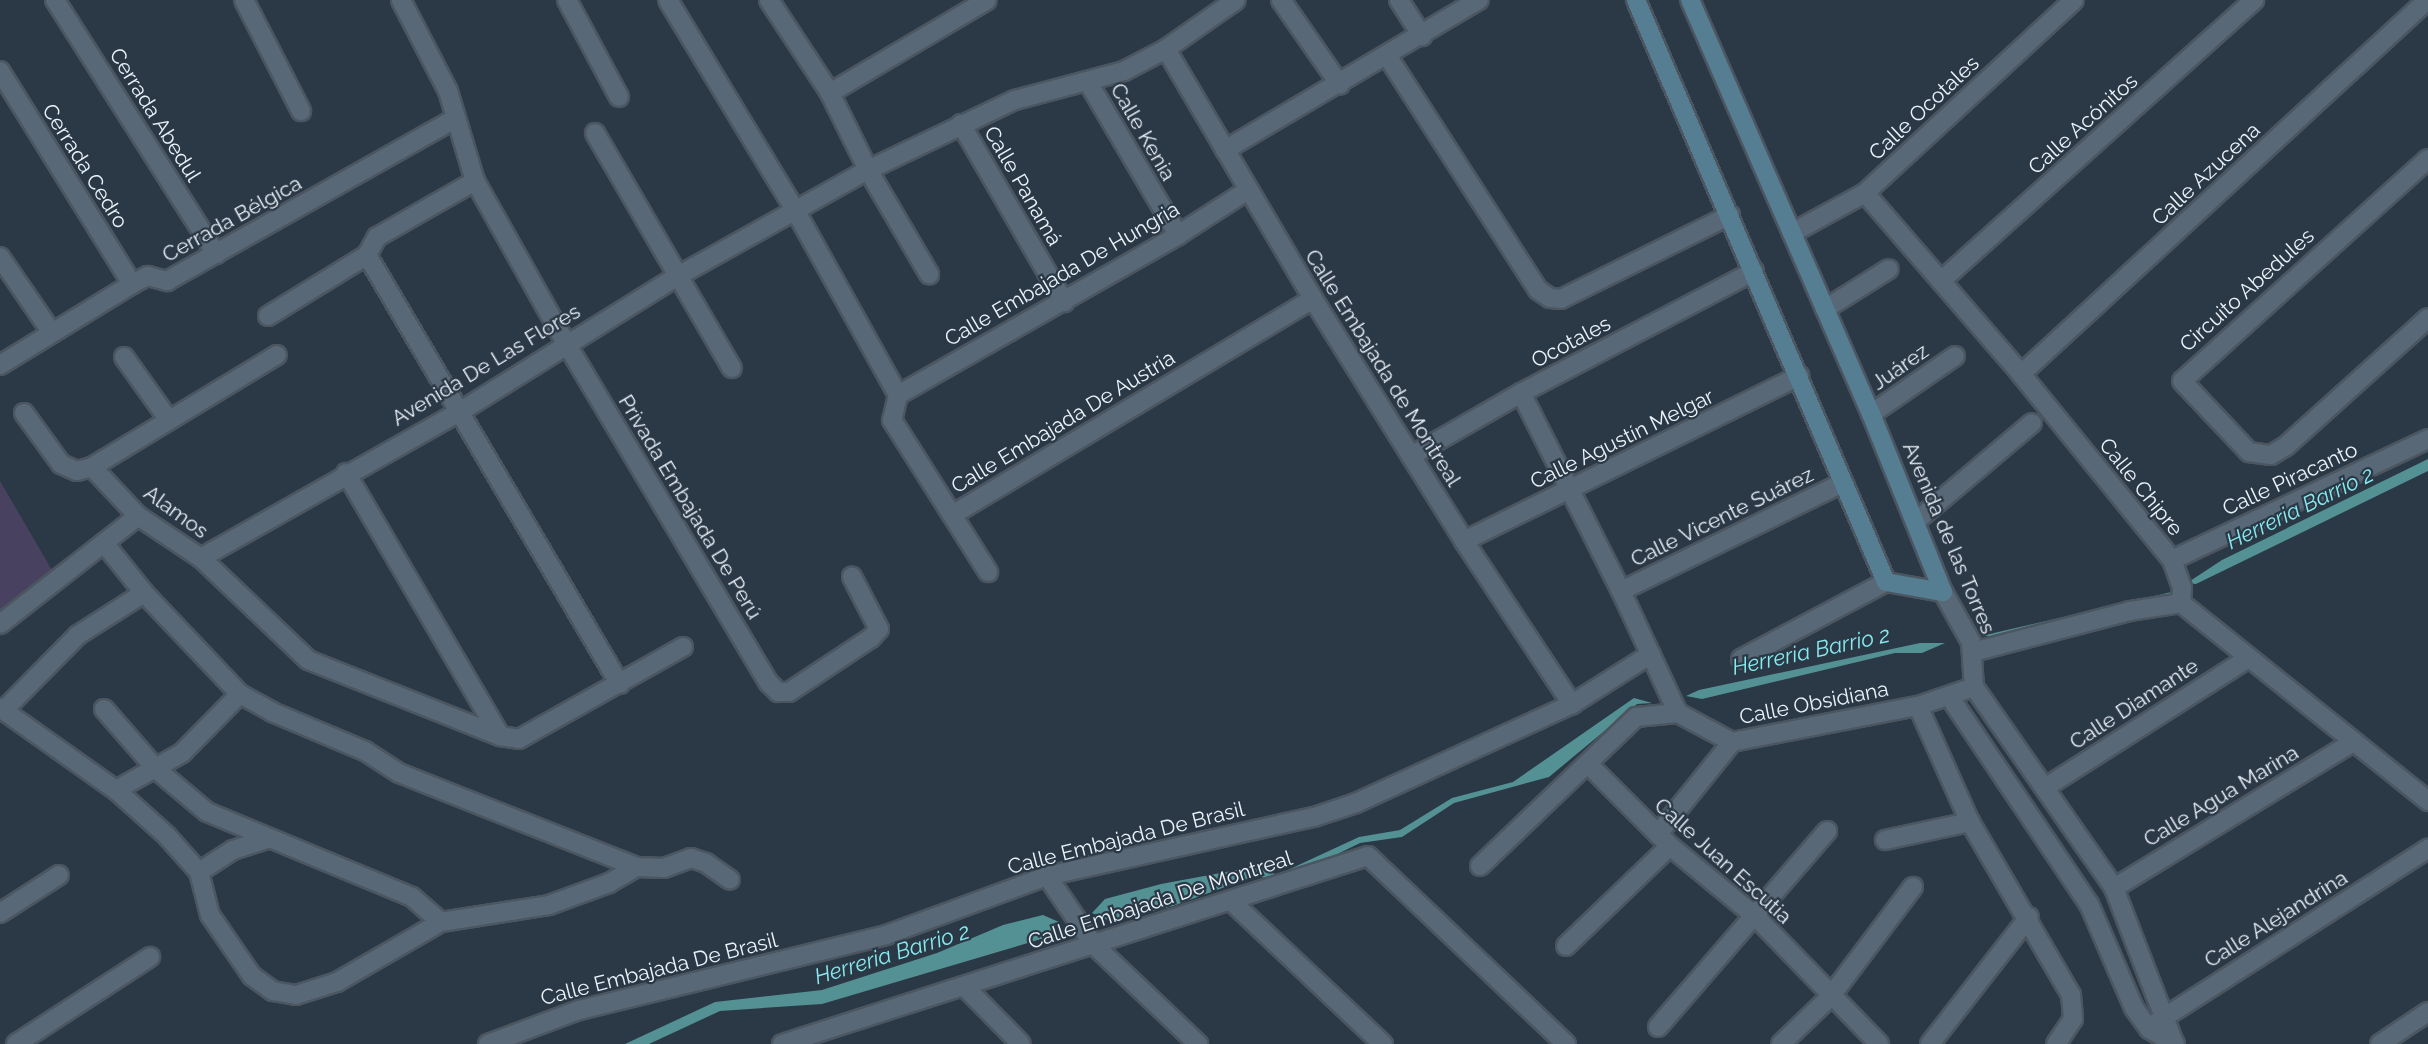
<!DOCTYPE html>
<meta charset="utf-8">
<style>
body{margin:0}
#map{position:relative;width:2428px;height:1044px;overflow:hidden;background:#2b3845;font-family:Raleway,sans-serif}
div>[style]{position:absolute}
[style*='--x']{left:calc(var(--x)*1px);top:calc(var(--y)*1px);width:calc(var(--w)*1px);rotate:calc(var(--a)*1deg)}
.green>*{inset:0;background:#484260}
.water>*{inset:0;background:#539194}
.roads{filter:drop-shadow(2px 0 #4b5661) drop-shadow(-2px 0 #4b5661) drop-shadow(0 2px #4b5661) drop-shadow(0 -2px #4b5661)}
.minor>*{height:18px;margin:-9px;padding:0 9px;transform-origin:9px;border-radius:9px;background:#596876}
.secondary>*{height:18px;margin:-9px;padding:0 9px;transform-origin:9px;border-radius:9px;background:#567e92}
span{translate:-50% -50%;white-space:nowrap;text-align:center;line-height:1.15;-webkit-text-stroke:4.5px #2b3845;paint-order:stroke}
.street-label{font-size:21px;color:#eaf2fa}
.water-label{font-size:22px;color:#86eaef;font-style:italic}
</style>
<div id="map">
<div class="green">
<div style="clip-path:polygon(0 481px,56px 577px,0 621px)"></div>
</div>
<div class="water">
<div style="clip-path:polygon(2428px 459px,2428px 471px,2196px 584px,2187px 583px,2222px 560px)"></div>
<div style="clip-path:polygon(2176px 591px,2172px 596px,2003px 636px,1981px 636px)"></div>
<div style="clip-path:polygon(1920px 643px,1945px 643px,1922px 653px,1895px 653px,1702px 699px,1686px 696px,1699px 690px)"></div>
<div style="clip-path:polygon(1634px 698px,1652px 703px,1637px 704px,1549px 777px,1454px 803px,1402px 837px,1360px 843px,1276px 884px,1258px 875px,1173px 906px,1112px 922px,1092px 913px,1105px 899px,1161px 884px,1258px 866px,1277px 875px,1359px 837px,1400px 830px,1452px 798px,1513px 782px)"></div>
<div style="clip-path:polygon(1043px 915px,1059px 922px,1048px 937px,822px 1004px,720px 1011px,649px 1044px,625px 1044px,715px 1002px,822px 990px,937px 953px,1003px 925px)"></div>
</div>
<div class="roads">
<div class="minor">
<div style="--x:55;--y:0;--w:301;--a:57.6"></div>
<div style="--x:244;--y:0;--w:125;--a:62.8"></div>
<div style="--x:401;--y:0;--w:102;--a:62.7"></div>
<div style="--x:448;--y:91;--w:94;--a:73.3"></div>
<div style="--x:475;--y:181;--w:186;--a:60.7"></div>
<div style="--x:566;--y:343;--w:396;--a:59.2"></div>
<div style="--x:769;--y:683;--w:13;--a:45"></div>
<div style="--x:778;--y:692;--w:11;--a:0"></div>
<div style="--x:789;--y:692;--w:98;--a:-33.4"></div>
<div style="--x:871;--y:638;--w:12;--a:-48"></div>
<div style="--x:879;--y:629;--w:59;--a:-117.4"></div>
<div style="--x:567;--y:0;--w:110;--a:61.8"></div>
<div style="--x:668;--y:0;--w:245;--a:58.8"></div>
<div style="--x:795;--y:210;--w:212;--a:60.9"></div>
<div style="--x:898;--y:395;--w:26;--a:103"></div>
<div style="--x:892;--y:420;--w:180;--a:57.7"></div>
<div style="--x:769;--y:0;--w:111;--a:56.7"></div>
<div style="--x:830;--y:93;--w:86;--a:63.7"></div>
<div style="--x:868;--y:170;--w:121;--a:59.6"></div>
<div style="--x:1281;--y:0;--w:103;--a:55.2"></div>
<div style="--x:1399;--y:0;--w:43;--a:57.4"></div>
<div style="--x:1166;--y:49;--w:290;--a:59.5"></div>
<div style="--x:1313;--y:299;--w:285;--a:58"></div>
<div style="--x:1464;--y:541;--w:196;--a:56.5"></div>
<div style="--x:1388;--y:57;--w:277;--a:57.2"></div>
<div style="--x:1538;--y:290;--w:14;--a:34"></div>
<div style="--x:1550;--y:298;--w:11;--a:5"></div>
<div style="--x:1561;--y:299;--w:189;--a:-26.4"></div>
<div style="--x:0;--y:71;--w:251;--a:58.2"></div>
<div style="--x:1088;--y:82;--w:178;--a:59.5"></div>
<div style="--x:830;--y:93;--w:182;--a:-30.6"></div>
<div style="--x:961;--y:124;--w:206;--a:59.9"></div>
<div style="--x:595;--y:133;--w:272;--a:59.8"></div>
<div style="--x:1225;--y:150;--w:295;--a:-30.6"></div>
<div style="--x:2428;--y:159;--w:331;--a:137.9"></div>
<div style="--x:2182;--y:381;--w:98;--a:46.7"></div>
<div style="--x:2249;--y:452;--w:22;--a:8"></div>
<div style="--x:2271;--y:455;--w:17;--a:-31"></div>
<div style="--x:2286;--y:446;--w:191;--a:-42"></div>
<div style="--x:1865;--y:193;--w:239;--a:49.2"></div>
<div style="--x:2021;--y:374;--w:240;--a:50.9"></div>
<div style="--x:2172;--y:560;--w:30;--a:70"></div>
<div style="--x:2182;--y:588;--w:15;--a:94"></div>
<div style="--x:2181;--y:603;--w:317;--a:38.7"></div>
<div style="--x:1792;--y:233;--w:83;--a:-28.7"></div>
<div style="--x:1865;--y:193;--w:284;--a:-42.7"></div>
<div style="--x:367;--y:255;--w:498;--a:59.5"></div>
<div style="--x:0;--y:257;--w:92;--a:55.6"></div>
<div style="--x:1941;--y:281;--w:421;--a:-41.9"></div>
<div style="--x:1825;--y:309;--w:75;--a:-32"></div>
<div style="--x:268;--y:316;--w:116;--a:-31.6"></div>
<div style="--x:367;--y:255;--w:21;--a:-61"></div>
<div style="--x:377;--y:237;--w:113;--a:-29.7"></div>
<div style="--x:124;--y:357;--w:77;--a:54.5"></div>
<div style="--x:0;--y:365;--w:155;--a:-31.5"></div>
<div style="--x:132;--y:284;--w:18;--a:-27"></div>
<div style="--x:148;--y:276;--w:20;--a:15"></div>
<div style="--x:167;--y:281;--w:330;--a:-29.4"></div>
<div style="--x:2021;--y:374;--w:544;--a:-42.61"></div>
<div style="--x:1521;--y:393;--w:222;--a:63.2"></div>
<div style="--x:1621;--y:591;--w:135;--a:65"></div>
<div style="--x:1678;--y:713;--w:61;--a:28.2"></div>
<div style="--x:1732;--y:742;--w:189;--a:-11"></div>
<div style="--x:1918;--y:706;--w:59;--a:-18.7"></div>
<div style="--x:898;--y:395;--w:322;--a:-29.7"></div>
<div style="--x:1178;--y:235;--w:83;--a:-32.7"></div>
<div style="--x:24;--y:413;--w:63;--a:54"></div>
<div style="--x:61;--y:464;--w:17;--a:24"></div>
<div style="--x:77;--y:471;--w:16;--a:-15"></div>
<div style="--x:92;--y:467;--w:67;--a:46.8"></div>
<div style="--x:138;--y:516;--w:76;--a:33.7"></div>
<div style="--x:201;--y:558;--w:148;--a:43.6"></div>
<div style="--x:308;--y:660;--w:206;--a:21.6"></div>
<div style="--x:500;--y:736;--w:19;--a:9"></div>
<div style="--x:519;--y:739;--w:188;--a:-29.3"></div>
<div style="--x:1871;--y:414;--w:102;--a:-34.6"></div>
<div style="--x:1411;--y:456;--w:127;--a:-29.8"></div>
<div style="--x:1521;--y:393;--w:263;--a:-27.6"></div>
<div style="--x:92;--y:467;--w:216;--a:-31.2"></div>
<div style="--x:346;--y:473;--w:305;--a:59.6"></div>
<div style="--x:952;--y:515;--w:421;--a:-30.9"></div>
<div style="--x:1915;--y:522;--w:153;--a:-40.2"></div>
<div style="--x:1464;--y:541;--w:374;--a:-26.2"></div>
<div style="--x:104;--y:543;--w:64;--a:51.3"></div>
<div style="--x:144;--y:593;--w:139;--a:46.5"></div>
<div style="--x:240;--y:694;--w:37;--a:29"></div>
<div style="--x:272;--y:712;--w:101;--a:22.8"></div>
<div style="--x:365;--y:751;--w:40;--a:32.9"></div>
<div style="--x:399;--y:773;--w:256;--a:21.6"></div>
<div style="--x:637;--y:867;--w:27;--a:2"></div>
<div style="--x:664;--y:868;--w:29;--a:-20"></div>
<div style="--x:691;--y:858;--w:16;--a:18"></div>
<div style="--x:706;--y:863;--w:29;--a:35"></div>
<div style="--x:201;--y:558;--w:299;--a:-29.5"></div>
<div style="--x:461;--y:411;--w:256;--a:-31.9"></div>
<div style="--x:678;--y:276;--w:218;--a:-29.2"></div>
<div style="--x:868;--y:170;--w:163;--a:-25.5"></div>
<div style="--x:1015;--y:100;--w:113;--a:-14.9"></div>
<div style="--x:1124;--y:71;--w:47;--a:-27.6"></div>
<div style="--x:1166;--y:49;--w:85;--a:-35"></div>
<div style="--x:2172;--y:560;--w:283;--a:-25.3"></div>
<div style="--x:1621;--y:591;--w:246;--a:-26"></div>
<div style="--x:1943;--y:592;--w:57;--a:60.8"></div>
<div style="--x:1971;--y:642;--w:45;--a:86.2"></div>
<div style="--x:1974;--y:687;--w:245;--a:55.1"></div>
<div style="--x:2114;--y:888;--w:166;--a:68.8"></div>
<div style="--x:0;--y:624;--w:175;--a:-38"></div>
<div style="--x:1973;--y:652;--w:162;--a:-14.6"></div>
<div style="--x:2130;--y:611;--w:52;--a:-8.9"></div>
<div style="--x:1741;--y:659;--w:164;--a:-28"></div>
<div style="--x:1949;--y:696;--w:251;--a:56.1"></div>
<div style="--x:2089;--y:904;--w:113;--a:66.6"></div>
<div style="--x:2134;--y:1008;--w:26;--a:54"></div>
<div style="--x:2149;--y:1029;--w:30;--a:30"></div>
<div style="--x:1918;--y:706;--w:127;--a:65.9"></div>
<div style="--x:1970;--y:822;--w:200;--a:59.7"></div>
<div style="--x:2071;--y:995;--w:24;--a:85"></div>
<div style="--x:2073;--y:1019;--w:30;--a:124"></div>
<div style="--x:0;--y:708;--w:142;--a:35.3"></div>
<div style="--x:116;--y:790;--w:69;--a:42"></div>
<div style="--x:167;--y:836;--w:48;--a:48.4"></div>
<div style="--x:199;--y:872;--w:44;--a:75.7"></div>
<div style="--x:210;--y:915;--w:74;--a:55.5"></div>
<div style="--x:252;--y:976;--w:26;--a:36"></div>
<div style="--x:273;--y:991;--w:23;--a:10"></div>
<div style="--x:296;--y:995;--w:43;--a:-17.6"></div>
<div style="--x:337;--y:982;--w:120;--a:-30"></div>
<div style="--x:441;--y:922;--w:109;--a:-8.9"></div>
<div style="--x:549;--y:905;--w:64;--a:-20.1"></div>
<div style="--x:609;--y:883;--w:32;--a:-30"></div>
<div style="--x:104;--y:709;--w:81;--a:49"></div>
<div style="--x:157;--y:770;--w:65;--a:40"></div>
<div style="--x:207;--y:812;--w:222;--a:22.5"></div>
<div style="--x:412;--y:897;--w:38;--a:41"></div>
<div style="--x:4;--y:710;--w:105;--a:-45.4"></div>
<div style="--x:78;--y:635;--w:78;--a:-32.5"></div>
<div style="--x:1588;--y:764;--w:116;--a:45"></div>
<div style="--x:1670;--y:846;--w:112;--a:39.5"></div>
<div style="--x:1756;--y:917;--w:177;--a:45.9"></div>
<div style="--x:2046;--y:787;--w:238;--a:-32.5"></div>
<div style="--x:116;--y:790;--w:76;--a:-29.3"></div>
<div style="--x:182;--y:753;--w:83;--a:-45.5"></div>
<div style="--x:1658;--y:834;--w:118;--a:-51.2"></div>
<div style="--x:1885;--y:840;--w:87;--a:-12"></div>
<div style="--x:1480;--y:866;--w:216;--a:-43.7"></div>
<div style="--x:1636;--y:717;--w:42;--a:-5.4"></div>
<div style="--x:199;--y:872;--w:40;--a:-32.9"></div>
<div style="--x:233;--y:850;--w:36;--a:-18"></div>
<div style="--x:1047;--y:876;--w:83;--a:55.7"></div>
<div style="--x:1094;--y:945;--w:144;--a:43.6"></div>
<div style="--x:2114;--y:888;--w:280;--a:-31.4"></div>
<div style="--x:1231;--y:901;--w:209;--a:43.3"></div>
<div style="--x:0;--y:913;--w:70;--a:-32.8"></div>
<div style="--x:1566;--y:946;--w:144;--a:-43.9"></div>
<div style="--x:966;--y:988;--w:78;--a:45.5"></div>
<div style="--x:2157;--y:1022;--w:322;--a:-32.6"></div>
<div style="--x:1658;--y:1027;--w:259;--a:-49.2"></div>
<div style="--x:16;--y:1044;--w:160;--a:-33"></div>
<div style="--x:488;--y:1044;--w:97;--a:-20.5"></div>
<div style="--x:579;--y:1010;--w:316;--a:-13.7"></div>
<div style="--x:886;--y:935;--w:171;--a:-20.1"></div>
<div style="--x:1047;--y:876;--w:273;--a:-12.5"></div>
<div style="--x:1314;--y:817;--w:44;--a:-18.4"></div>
<div style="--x:1356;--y:803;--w:238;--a:-24.6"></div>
<div style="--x:1572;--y:704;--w:93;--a:-32.3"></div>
<div style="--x:782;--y:1044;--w:615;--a:-17.79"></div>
<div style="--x:1368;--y:856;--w:273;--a:43.5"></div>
<div style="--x:1781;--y:1044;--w:68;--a:-43.8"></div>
<div style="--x:1830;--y:997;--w:138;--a:-53"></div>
<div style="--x:1930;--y:1044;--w:161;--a:-52.1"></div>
<div style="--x:2380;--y:1044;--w:58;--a:-33.7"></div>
</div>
<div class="secondary">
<div style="--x:1636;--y:0;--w:633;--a:66.75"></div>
<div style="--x:1886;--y:582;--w:58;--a:10"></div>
<div style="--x:1943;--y:592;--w:192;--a:-112"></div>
<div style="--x:1871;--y:414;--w:452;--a:-113.6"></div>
</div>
</div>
<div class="street-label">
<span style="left:1924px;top:108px;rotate:-43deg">Calle Ocotales</span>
<span style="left:155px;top:115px;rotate:58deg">Cerrada Abedul</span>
<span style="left:2083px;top:124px;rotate:-42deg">Calle Acónitos</span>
<span style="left:1143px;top:132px;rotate:60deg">Calle Kenia</span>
<span style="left:85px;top:166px;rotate:58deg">Cerrada Cedro</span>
<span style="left:2206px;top:174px;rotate:-43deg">Calle Azucena</span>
<span style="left:1023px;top:186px;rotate:60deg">Calle Panamá</span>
<span style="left:232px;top:219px;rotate:-29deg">Cerrada Bélgica</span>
<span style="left:1062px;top:274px;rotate:-30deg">Calle Embajada De Hungria</span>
<span style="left:2247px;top:290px;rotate:-42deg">Circuito Abedules</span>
<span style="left:1571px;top:342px;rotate:-28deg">Ocotales</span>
<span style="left:486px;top:365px;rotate:-31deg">Avenida De Las Flores</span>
<span style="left:1900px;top:367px;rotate:-35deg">Juárez</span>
<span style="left:1383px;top:368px;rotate:58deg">Calle Embajada de Montreal</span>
<span style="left:1063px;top:422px;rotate:-31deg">Calle Embajada De Austria</span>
<span style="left:1622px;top:439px;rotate:-26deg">Calle Agustín Melgar</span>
<span style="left:2290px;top:479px;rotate:-25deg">Calle Piracanto</span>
<span style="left:2141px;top:487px;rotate:51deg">Calle Chipre</span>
<span style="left:690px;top:507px;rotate:59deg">Privada Embajada De Perú</span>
<span style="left:176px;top:512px;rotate:36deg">Alamos</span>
<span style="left:1722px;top:517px;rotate:-26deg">Calle Vicente Suárez</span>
<span style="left:1949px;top:538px;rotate:67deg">Avenida de las Torres</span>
<span style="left:1814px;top:703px;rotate:-11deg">Calle Obsidiana</span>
<span style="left:2134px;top:704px;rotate:-33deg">Calle Diamante</span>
<span style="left:2221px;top:796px;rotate:-31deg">Calle Agua Marina</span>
<span style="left:1126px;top:838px;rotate:-14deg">Calle Embajada De Brasil</span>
<span style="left:1723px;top:861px;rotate:42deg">Calle Juan Escutia</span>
<span style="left:1160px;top:900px;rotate:-18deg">Calle Embajada De Montreal</span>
<span style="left:2276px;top:919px;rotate:-32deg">Calle Alejandrina</span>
<span style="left:659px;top:969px;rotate:-14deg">Calle Embajada De Brasil</span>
</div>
<div class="water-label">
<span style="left:2300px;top:508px;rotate:-26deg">Herreria Barrio 2</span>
<span style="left:1811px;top:651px;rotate:-12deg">Herreria Barrio 2</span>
<span style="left:892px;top:954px;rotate:-17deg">Herreria Barrio 2</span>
</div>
</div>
